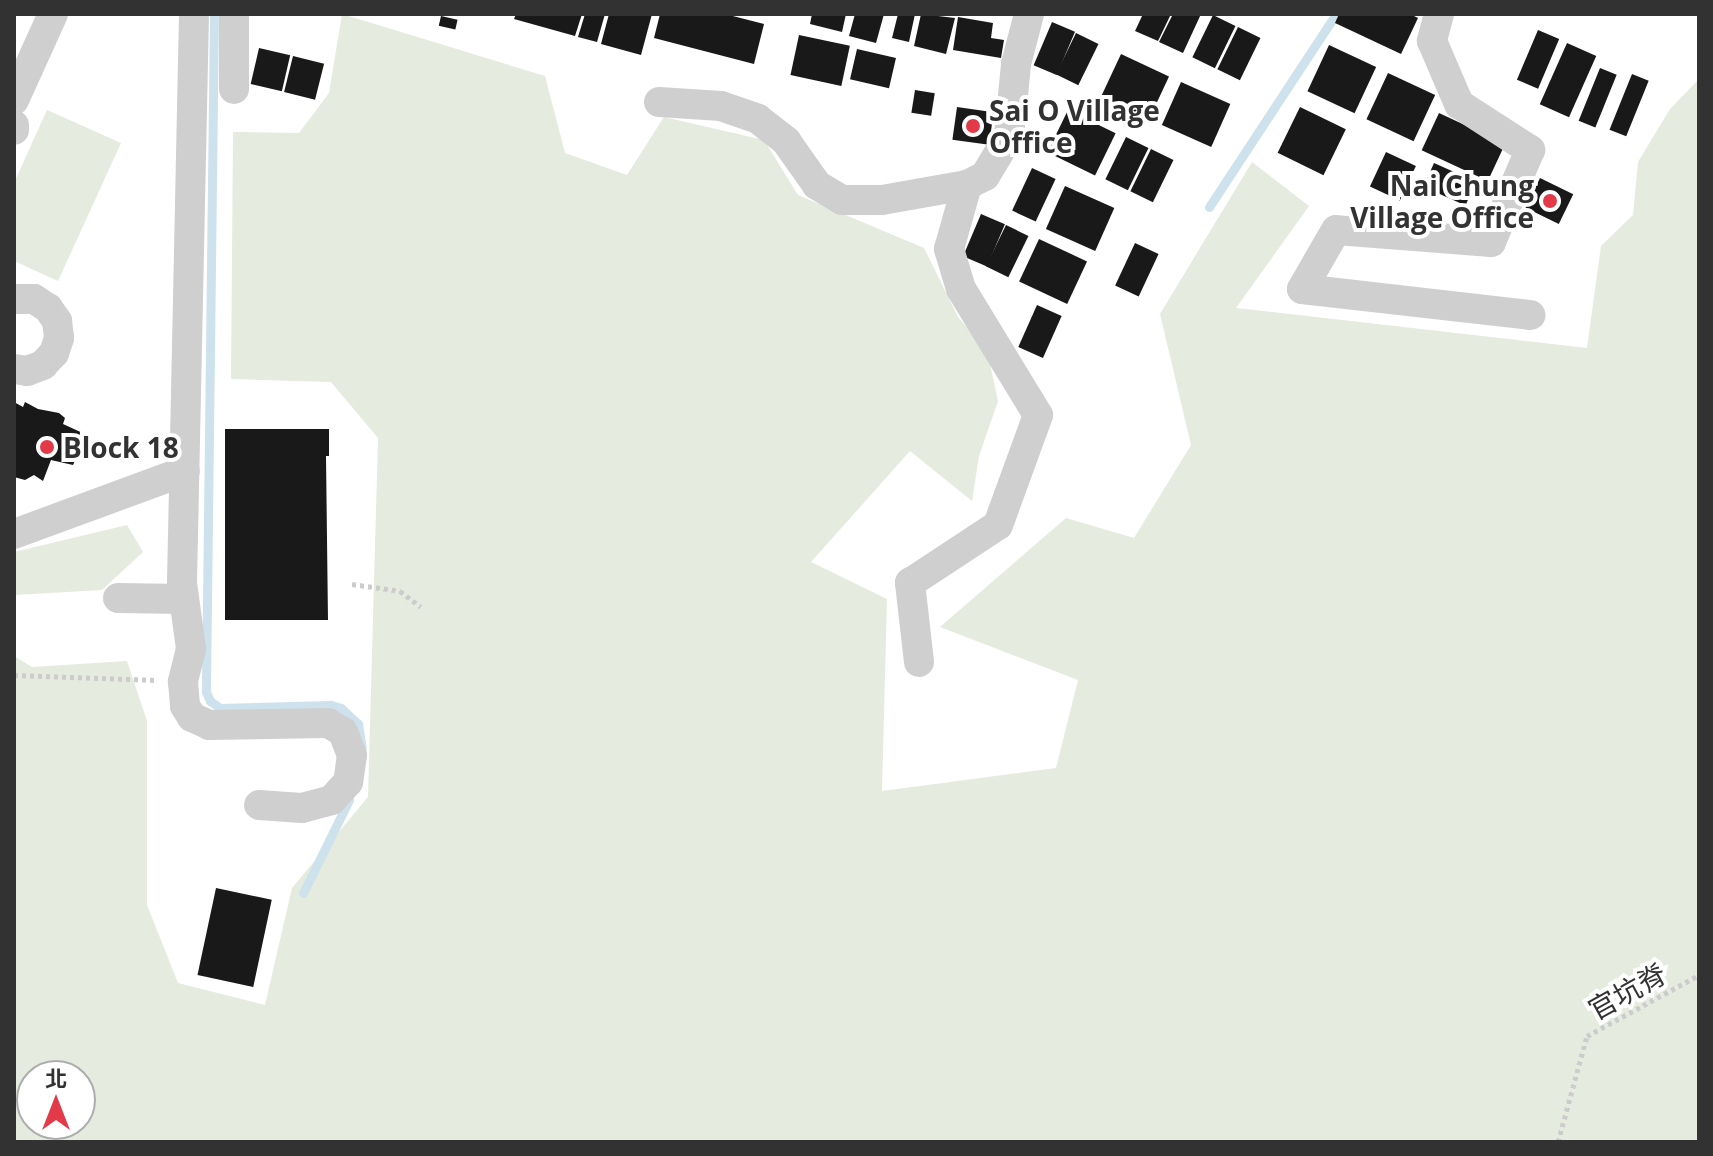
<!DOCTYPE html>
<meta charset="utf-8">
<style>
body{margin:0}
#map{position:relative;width:1713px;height:1156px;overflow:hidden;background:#fff;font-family:"Open Sans","Noto Sans TC",sans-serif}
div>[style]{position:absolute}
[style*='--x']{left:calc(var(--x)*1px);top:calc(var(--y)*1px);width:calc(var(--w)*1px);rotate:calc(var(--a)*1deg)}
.green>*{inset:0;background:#e5ebde}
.stream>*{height:9px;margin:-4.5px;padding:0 4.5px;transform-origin:4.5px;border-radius:4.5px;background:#cee2ed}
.building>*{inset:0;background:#191919;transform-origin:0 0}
.path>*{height:5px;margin-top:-2.5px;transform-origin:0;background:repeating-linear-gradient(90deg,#ccc 0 4px,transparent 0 8px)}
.minor>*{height:30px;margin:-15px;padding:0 15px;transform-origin:15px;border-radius:15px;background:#cfcfcf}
.dots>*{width:22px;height:22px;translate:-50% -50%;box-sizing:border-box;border:4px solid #fff;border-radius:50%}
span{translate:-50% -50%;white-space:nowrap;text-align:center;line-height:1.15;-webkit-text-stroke:8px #fff;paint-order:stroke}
.poi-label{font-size:28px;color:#323232;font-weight:700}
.left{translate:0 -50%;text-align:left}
.right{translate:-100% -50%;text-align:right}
.street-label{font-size:28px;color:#323232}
.frame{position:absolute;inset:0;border:16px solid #323232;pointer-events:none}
.north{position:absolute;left:16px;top:1060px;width:80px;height:80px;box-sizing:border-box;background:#fff;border:2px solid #adadad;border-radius:50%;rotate:0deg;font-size:22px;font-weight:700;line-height:32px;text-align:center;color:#323232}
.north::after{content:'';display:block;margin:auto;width:28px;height:36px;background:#e33a4a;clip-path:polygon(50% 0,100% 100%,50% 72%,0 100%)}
</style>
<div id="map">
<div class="green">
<div style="clip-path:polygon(evenodd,342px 14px,545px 76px,565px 153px,627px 175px,664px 117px,764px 140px,798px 195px,924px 248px,958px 317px,987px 350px,998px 401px,979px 456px,972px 501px,910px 451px,811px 562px,887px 599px,882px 791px,1056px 768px,1078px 680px,940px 627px,1066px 518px,1134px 538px,1191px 445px,1160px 314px,1252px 162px,1309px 206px,1236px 308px,1587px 348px,1601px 246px,1633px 215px,1638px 162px,1670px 109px,1699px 79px,1699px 1142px,14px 1142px,14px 656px,32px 667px,127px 661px,147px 721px,147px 905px,178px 983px,265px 1005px,292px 888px,368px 797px,378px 438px,331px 382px,231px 379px,233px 132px,299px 133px,329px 93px,342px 14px,32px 1076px,80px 1076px,80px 1124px,32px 1124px,32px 1076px)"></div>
<div style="clip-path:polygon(47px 110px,121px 143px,58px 281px,14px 261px,14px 183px)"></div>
<div style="clip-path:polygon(127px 525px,143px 552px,102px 590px,14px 595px,14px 552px)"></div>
</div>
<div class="stream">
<div style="--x:214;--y:14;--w:678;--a:90.68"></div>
<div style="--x:206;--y:692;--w:10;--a:66"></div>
<div style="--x:210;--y:701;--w:12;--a:35"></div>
<div style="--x:220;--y:708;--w:111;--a:-1.5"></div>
<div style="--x:331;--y:705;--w:10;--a:17"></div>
<div style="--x:341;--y:708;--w:23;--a:43"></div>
<div style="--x:358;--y:724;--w:24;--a:81"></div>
<div style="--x:1209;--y:207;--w:231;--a:-56.7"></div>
<div style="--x:303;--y:893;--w:104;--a:-63.7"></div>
</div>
<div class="building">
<div style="clip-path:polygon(516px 14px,582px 14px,575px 36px,514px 19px)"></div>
<div style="clip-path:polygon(585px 14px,605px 14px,597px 42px,578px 37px)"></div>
<div style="clip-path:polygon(609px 14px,652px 14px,641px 55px,601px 44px)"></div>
<div style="clip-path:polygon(660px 14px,725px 14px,764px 24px,754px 64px,654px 38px)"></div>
<div style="clip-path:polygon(812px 14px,846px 14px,842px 32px,810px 24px)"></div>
<div style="clip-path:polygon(855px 14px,884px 14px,876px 43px,849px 36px)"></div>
<div style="clip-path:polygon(898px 14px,915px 14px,909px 42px,892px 38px)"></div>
<div style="clip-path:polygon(921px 14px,955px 18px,946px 54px,914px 46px)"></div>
<div style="clip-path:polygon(1143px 14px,1171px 14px,1158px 41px,1135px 31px)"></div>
<div style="clip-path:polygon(1173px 14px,1201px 14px,1183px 53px,1159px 42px)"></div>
<div style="clip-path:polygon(1339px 14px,1410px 14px,1418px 18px,1401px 54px,1335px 23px)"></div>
<div style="left:1213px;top:15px;width:25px;height:47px;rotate:26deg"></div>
<div style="left:441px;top:16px;width:17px;height:10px;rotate:13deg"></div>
<div style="clip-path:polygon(958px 17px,993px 23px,991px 38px,1004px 40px,1001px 58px,953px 50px)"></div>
<div style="left:1052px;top:22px;width:25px;height:47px;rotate:23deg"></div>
<div style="left:1238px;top:27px;width:25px;height:47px;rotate:26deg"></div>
<div style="left:1538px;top:30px;width:23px;height:54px;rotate:23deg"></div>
<div style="left:1076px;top:33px;width:25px;height:46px;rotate:26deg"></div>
<div style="left:799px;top:35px;width:52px;height:41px;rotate:12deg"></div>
<div style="left:1567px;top:43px;width:32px;height:67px;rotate:24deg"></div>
<div style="left:1329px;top:45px;width:52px;height:51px;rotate:25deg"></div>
<div style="left:259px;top:48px;width:32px;height:37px;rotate:13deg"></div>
<div style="left:857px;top:49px;width:40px;height:31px;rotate:13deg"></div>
<div style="left:1121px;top:54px;width:53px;height:47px;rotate:25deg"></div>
<div style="left:293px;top:56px;width:32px;height:37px;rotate:14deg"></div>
<div style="left:1600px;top:68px;width:18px;height:57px;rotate:22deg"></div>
<div style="left:1388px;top:73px;width:52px;height:51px;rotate:25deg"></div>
<div style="left:1632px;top:74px;width:18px;height:60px;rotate:22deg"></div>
<div style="left:1181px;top:82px;width:54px;height:47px;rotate:24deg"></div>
<div style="left:915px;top:90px;width:20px;height:23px;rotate:9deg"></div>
<div style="left:957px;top:107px;width:37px;height:33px;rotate:8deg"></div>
<div style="left:1300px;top:107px;width:51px;height:51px;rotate:26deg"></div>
<div style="left:1068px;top:110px;width:53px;height:47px;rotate:26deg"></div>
<div style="left:1439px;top:113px;width:73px;height:41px;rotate:25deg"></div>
<div style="left:1126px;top:137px;width:25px;height:47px;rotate:26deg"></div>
<div style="left:1151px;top:149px;width:25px;height:47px;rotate:26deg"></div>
<div style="left:1386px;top:152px;width:33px;height:38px;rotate:25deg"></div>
<div style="left:1434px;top:163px;width:46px;height:26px;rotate:24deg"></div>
<div style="left:1032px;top:168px;width:26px;height:47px;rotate:25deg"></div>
<div style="left:1540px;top:178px;width:37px;height:33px;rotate:26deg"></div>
<div style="left:1065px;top:186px;width:54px;height:47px;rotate:24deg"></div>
<div style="left:981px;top:214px;width:26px;height:46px;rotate:23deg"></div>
<div style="left:1006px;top:225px;width:25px;height:46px;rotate:26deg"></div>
<div style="left:1039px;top:239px;width:53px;height:47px;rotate:25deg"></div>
<div style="left:1135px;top:243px;width:26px;height:47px;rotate:25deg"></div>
<div style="left:1037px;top:305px;width:27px;height:46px;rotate:24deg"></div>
<div style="clip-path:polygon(14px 402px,23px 407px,25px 402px,38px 409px,59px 413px,65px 418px,63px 424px,87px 435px,73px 465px,51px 460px,43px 481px,34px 475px,25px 480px,14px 477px)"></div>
<div style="clip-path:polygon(225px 429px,329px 429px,329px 456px,326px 456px,328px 620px,225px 620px)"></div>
<div style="left:216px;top:888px;width:57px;height:89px;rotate:12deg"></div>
</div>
<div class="path">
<div style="--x:352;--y:584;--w:49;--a:8.3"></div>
<div style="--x:400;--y:591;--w:26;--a:37"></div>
<div style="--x:14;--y:675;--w:143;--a:2"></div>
<div style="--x:1558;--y:1142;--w:110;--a:-74.7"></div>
<div style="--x:1587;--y:1036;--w:128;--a:-28.6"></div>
</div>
<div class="minor">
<div style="--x:194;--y:14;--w:569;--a:91.21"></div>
<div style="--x:182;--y:583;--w:67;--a:82.2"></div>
<div style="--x:191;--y:649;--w:34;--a:104"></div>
<div style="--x:183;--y:682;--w:24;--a:85"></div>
<div style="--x:185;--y:706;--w:13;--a:58"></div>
<div style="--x:192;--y:717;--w:19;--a:25"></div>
<div style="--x:209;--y:725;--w:119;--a:-1"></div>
<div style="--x:328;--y:723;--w:17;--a:31"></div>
<div style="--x:343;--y:732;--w:25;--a:69"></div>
<div style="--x:352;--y:755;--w:27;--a:98"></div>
<div style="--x:348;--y:782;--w:24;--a:132"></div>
<div style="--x:332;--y:800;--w:31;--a:165"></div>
<div style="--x:302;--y:808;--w:43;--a:-176"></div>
<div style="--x:234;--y:14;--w:75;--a:90"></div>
<div style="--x:1439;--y:14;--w:28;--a:105"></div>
<div style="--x:1432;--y:41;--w:69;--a:66.8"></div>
<div style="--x:1459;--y:104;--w:85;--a:32.9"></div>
<div style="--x:1530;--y:150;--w:100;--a:113"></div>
<div style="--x:1491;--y:242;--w:155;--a:-175.6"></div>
<div style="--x:1336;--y:230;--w:68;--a:120"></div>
<div style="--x:1302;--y:289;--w:230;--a:6.5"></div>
<div style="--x:14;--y:100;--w:94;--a:-65.6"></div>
<div style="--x:659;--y:102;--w:62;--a:3.7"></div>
<div style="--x:721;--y:106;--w:39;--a:19"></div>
<div style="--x:758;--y:119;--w:36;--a:38"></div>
<div style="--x:786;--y:141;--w:54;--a:54.8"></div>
<div style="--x:817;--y:185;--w:29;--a:31"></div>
<div style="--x:842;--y:200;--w:40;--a:0"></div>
<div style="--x:882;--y:200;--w:86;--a:-10"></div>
<div style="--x:14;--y:125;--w:5;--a:90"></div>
<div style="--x:14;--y:299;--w:20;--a:0"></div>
<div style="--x:34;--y:299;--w:17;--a:33"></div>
<div style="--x:48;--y:308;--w:16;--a:55"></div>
<div style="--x:57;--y:321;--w:17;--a:83"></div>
<div style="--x:59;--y:338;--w:16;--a:108"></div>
<div style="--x:54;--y:353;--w:16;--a:133"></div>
<div style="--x:43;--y:365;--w:17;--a:159"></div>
<div style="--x:27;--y:371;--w:13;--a:-171"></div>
<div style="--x:14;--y:534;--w:182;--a:-20.2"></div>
<div style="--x:118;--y:598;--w:65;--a:0.9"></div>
<div style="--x:919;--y:662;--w:80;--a:-96.5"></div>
<div style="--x:910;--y:583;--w:105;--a:-33.4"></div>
<div style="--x:998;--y:525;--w:117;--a:-70"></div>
<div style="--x:1038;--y:415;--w:148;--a:-121.4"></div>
<div style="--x:961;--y:289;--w:42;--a:-106.7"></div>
<div style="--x:949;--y:249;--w:66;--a:-74.3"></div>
<div style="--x:967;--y:185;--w:20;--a:-27"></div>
<div style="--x:985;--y:176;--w:47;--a:-59"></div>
<div style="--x:1009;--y:136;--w:72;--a:-84.4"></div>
<div style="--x:1016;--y:64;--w:52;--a:-75.4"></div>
</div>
<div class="dots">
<div style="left:973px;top:126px;background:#e33a4a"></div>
<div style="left:1550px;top:201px;background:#e33a4a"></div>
<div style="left:47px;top:447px;background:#e33a4a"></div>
</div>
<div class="poi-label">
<span class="left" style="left:989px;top:126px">Sai O Village<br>Office</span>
<span class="right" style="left:1534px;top:201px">Nai Chung<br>Village Office</span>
<span class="left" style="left:63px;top:447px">Block 18</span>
</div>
<div class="street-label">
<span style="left:1627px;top:991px;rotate:-29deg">官坑脊</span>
</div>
<div class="frame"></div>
<div class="north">北</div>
</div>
